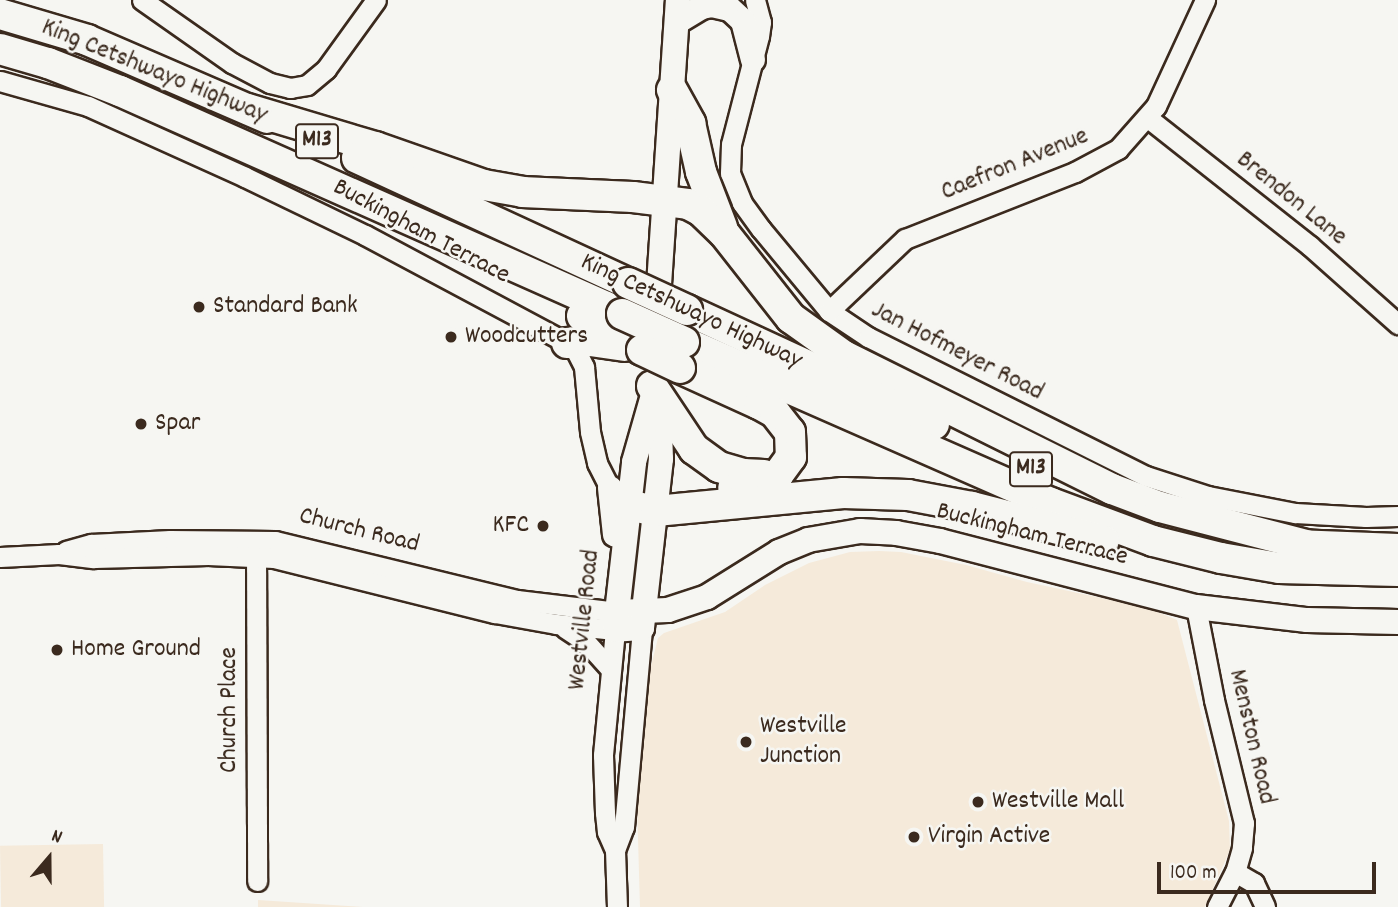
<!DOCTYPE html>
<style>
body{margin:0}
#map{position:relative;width:1398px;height:907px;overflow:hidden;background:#f6f6f2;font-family:Dekko,sans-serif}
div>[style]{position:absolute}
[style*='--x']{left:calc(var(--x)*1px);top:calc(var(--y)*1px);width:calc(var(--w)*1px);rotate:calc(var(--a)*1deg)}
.built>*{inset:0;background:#f5eada;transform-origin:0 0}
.roads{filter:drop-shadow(2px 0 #3b2a1e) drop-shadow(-2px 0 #3b2a1e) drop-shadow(0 2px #3b2a1e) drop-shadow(0 -2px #3b2a1e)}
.minor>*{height:19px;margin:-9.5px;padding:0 9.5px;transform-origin:9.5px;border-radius:9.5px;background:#f6f6f2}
.major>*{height:24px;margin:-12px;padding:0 12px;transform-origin:12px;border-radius:12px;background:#f6f6f2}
.highway>*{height:30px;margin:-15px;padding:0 15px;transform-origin:15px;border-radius:15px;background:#f6f6f2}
.bridges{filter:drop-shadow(2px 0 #3b2a1e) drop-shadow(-2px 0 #3b2a1e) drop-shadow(0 2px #3b2a1e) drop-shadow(0 -2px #3b2a1e)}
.highway-bridge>*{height:30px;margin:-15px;padding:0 15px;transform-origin:15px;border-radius:15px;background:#f6f6f2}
.dots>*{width:19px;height:19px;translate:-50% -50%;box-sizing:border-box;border:4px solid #f6f6f2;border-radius:50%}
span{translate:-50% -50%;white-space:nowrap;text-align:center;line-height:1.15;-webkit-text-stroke:5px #f6f6f2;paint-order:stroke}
.shield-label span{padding:2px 5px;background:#f6f6f2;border:2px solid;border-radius:5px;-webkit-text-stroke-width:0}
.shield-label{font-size:24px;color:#3b2a1e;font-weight:700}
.street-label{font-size:26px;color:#3b2a1e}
.poi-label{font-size:26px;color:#3b2a1e}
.left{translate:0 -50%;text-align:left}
.right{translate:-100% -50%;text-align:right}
.north{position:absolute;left:14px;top:823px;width:70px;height:70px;-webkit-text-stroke:5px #f6f6f2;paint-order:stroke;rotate:20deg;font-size:19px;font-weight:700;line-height:28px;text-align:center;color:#3b2a1e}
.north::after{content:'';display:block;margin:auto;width:24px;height:32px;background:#3b2a1e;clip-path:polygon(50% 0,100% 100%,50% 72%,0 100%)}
.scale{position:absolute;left:1157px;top:862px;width:219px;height:32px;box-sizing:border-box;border:4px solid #3b2a1e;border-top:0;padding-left:9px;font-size:21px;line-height:24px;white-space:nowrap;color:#3b2a1e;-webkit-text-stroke:5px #f6f6f2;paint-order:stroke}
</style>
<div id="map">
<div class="built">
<div style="clip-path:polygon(879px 551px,901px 552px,966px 565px,1027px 582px,1148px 608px,1177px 620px,1229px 821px,1230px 850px,1205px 907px,640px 907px,637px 805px,650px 670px,658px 638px,664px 633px,725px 612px,765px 585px,809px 563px,850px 552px)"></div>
<div style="left:103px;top:844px;width:63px;height:103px;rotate:89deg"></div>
<div style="clip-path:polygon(258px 900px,363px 907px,258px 907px)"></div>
</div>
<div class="roads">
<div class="minor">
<div style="--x:142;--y:0;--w:110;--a:35"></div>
<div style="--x:232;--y:63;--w:43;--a:27.8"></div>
<div style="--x:270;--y:83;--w:21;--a:14"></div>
<div style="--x:290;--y:88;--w:17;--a:-10"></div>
<div style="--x:307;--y:85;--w:25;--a:-40"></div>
<div style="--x:326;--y:69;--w:85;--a:-54.1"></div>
<div style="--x:755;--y:0;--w:23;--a:75"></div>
<div style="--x:761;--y:22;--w:14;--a:98"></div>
<div style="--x:759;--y:36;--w:112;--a:104.5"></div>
<div style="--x:731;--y:144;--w:29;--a:92"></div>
<div style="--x:730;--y:173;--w:32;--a:68"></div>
<div style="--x:742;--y:203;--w:32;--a:54"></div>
<div style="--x:761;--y:229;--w:107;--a:50.3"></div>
<div style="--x:829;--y:311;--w:47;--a:33.7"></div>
<div style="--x:868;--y:337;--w:311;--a:26.6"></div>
<div style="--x:1146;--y:476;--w:65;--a:17.9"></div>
<div style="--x:1208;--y:496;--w:89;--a:11.1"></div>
<div style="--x:1295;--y:513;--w:71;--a:3.2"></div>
<div style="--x:1366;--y:517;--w:32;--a:-2"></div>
<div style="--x:0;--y:81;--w:91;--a:15.9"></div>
<div style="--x:88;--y:106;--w:172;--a:24.3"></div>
<div style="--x:245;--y:177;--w:133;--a:25.8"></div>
<div style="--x:365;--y:235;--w:229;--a:28.1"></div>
<div style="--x:567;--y:343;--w:12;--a:42"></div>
<div style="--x:576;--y:351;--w:18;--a:63"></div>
<div style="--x:584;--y:367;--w:65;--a:84.7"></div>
<div style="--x:590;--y:432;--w:32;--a:77"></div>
<div style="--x:597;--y:463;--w:28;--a:63"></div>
<div style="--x:610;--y:488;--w:14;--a:45"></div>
<div style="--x:1148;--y:118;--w:206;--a:38.3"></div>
<div style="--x:1310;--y:246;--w:118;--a:41.6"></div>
<div style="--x:829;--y:311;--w:105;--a:-43.5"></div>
<div style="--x:905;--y:239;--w:183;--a:-21.5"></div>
<div style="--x:1075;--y:172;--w:49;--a:-28.1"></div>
<div style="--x:1118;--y:149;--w:57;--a:-48.5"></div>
<div style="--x:1156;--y:106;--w:117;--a:-65.2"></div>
<div style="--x:256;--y:544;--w:337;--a:89.8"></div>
<div style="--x:66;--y:551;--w:26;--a:-16"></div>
<div style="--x:91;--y:544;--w:79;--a:-2.9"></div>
<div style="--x:170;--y:540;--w:105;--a:0.5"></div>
<div style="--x:275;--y:541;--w:249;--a:13.7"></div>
<div style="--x:517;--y:600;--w:101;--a:6.8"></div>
<div style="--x:0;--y:557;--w:59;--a:-2.9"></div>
<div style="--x:59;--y:554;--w:35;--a:7"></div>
<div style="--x:94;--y:558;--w:114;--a:-1.5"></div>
<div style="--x:208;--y:555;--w:66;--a:2.6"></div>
<div style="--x:274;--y:558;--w:228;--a:14"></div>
<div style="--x:495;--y:613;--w:62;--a:10.2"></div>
<div style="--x:556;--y:624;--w:59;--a:5.8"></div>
<div style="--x:615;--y:630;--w:126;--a:95.5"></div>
<div style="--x:603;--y:755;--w:58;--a:88"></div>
<div style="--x:605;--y:813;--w:19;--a:84"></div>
<div style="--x:607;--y:832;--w:20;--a:66"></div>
<div style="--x:615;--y:850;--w:57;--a:88"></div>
<div style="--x:1196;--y:607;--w:95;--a:79"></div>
<div style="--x:1214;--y:700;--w:127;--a:76.3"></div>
<div style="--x:1244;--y:823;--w:25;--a:95"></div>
<div style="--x:1242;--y:848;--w:25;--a:106"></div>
<div style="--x:1235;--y:872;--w:22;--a:30"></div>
<div style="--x:1254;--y:883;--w:26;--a:65"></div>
<div style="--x:565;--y:628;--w:25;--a:34"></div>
<div style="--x:586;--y:642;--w:36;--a:48"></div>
<div style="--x:615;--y:850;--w:25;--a:-69"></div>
<div style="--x:624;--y:827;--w:200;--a:-84.8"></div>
<div style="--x:1217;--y:907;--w:39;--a:-63"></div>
</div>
<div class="major">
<div style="--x:677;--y:22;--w:29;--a:-31"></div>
<div style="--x:702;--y:7;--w:10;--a:-11"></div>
<div style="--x:712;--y:5;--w:18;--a:13"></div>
<div style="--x:730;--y:9;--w:18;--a:43"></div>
<div style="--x:743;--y:21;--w:40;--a:75.6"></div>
<div style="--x:657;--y:315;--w:316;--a:-86.2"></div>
<div style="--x:610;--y:488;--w:47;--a:83.9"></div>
<div style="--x:617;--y:612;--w:51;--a:-2.2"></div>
<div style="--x:668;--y:610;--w:41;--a:-18.4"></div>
<div style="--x:707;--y:597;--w:85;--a:-32"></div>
<div style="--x:779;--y:552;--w:31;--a:-22"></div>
<div style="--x:808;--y:540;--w:53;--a:-9.8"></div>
<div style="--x:860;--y:531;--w:36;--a:3"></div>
<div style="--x:896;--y:533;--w:45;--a:10.3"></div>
<div style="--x:940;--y:541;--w:264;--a:14.5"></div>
<div style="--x:1196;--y:607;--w:112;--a:6.7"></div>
<div style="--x:1307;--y:620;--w:91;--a:1.3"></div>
<div style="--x:642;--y:628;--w:170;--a:-83.6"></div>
<div style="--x:661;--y:459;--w:29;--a:-92"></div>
<div style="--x:660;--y:430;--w:41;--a:-101.3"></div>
<div style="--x:642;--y:628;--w:27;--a:176"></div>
<div style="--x:615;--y:630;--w:169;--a:-83.5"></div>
<div style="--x:634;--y:462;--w:66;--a:-74.1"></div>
</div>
<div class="highway">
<div style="--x:0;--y:14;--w:91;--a:16.6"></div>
<div style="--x:87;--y:40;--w:196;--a:23.4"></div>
<div style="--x:0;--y:49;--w:50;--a:16.3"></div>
<div style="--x:48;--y:63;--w:77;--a:21.3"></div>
<div style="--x:120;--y:91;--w:549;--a:23.95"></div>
<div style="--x:672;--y:90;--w:38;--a:61"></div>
<div style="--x:690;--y:123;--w:50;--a:77.3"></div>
<div style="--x:701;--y:172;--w:59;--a:69.1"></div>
<div style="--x:248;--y:109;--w:133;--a:16.7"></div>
<div style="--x:375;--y:147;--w:115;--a:19.2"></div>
<div style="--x:484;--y:185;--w:39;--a:10"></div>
<div style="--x:522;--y:192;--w:111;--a:2.6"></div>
<div style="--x:633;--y:197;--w:55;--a:7.3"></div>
<div style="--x:688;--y:204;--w:15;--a:28"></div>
<div style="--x:701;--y:211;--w:32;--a:44"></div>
<div style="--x:724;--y:233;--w:108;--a:51.8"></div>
<div style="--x:791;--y:318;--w:65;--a:35.6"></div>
<div style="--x:844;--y:356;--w:299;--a:26.4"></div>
<div style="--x:1112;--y:489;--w:51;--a:20.6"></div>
<div style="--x:1160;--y:507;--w:159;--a:14.6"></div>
<div style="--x:357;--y:158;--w:298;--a:24.8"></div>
<div style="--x:687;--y:310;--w:272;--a:24.8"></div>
<div style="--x:582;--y:316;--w:69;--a:29.5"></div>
<div style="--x:684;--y:342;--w:401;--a:23.7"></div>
<div style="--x:1051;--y:503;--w:109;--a:20.4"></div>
<div style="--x:1153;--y:541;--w:70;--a:14"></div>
<div style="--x:1221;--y:558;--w:59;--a:9.8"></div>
<div style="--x:1279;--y:568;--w:119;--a:1.4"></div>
<div style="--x:567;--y:343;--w:23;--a:-5"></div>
<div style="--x:590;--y:341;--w:35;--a:8"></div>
<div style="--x:680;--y:368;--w:87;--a:24.5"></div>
<div style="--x:759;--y:404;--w:18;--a:29"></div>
<div style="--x:775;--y:413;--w:24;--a:52"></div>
<div style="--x:790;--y:432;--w:25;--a:88"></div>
<div style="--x:791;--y:457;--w:22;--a:126"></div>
<div style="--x:778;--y:475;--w:18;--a:151"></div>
<div style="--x:762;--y:484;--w:29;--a:172"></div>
<div style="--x:652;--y:386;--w:76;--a:56.3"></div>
<div style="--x:694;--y:449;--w:31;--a:36"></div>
<div style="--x:719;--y:467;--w:25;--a:16"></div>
<div style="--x:743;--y:474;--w:21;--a:3"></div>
<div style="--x:629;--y:505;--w:28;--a:13"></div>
<div style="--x:656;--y:511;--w:188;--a:-5.5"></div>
<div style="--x:843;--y:493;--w:65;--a:1.8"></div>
<div style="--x:908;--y:495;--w:65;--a:10.6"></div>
<div style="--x:972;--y:507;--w:136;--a:14.4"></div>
<div style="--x:1295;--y:545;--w:103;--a:2.2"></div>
</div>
</div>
<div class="bridges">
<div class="highway-bridge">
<div style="--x:628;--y:283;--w:65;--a:24.6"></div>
<div style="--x:622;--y:314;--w:68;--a:24.3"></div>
<div style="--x:642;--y:350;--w:42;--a:25.3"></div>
</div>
</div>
<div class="dots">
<div style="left:199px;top:307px;background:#3b2a1e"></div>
<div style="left:451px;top:337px;background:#3b2a1e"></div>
<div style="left:141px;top:424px;background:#3b2a1e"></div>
<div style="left:543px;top:526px;background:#3b2a1e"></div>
<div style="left:57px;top:650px;background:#3b2a1e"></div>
<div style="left:746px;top:742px;background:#3b2a1e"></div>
<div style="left:978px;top:802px;background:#3b2a1e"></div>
<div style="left:914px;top:837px;background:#3b2a1e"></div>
</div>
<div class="shield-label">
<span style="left:317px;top:141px">M13</span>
<span style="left:1031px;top:469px">M13</span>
</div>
<div class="street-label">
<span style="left:154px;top:72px;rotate:22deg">King Cetshwayo Highway</span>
<span style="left:1015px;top:165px;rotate:-22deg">Caefron Avenue</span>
<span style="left:1291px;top:199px;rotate:39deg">Brendon Lane</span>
<span style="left:421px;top:232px;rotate:28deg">Buckingham Terrace</span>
<span style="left:691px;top:312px;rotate:25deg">King Cetshwayo Highway</span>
<span style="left:957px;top:352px;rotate:27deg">Jan Hofmeyer Road</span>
<span style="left:359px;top:531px;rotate:14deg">Church Road</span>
<span style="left:1032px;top:535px;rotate:14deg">Buckingham Terrace</span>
<span style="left:585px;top:620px;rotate:-84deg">Westville Road</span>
<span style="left:230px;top:710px;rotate:-90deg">Church Place</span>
<span style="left:1251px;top:737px;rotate:77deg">Menston Road</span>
</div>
<div class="poi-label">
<span class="left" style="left:213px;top:307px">Standard Bank</span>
<span class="left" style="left:465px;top:337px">Woodcutters</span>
<span class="left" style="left:155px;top:424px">Spar</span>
<span class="right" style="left:529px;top:526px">KFC</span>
<span class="left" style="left:71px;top:650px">Home Ground</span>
<span class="left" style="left:760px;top:742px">Westville<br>Junction</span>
<span class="left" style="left:992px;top:802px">Westville Mall</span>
<span class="left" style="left:928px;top:837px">Virgin Active</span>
</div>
<div class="north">N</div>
<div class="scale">100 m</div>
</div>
